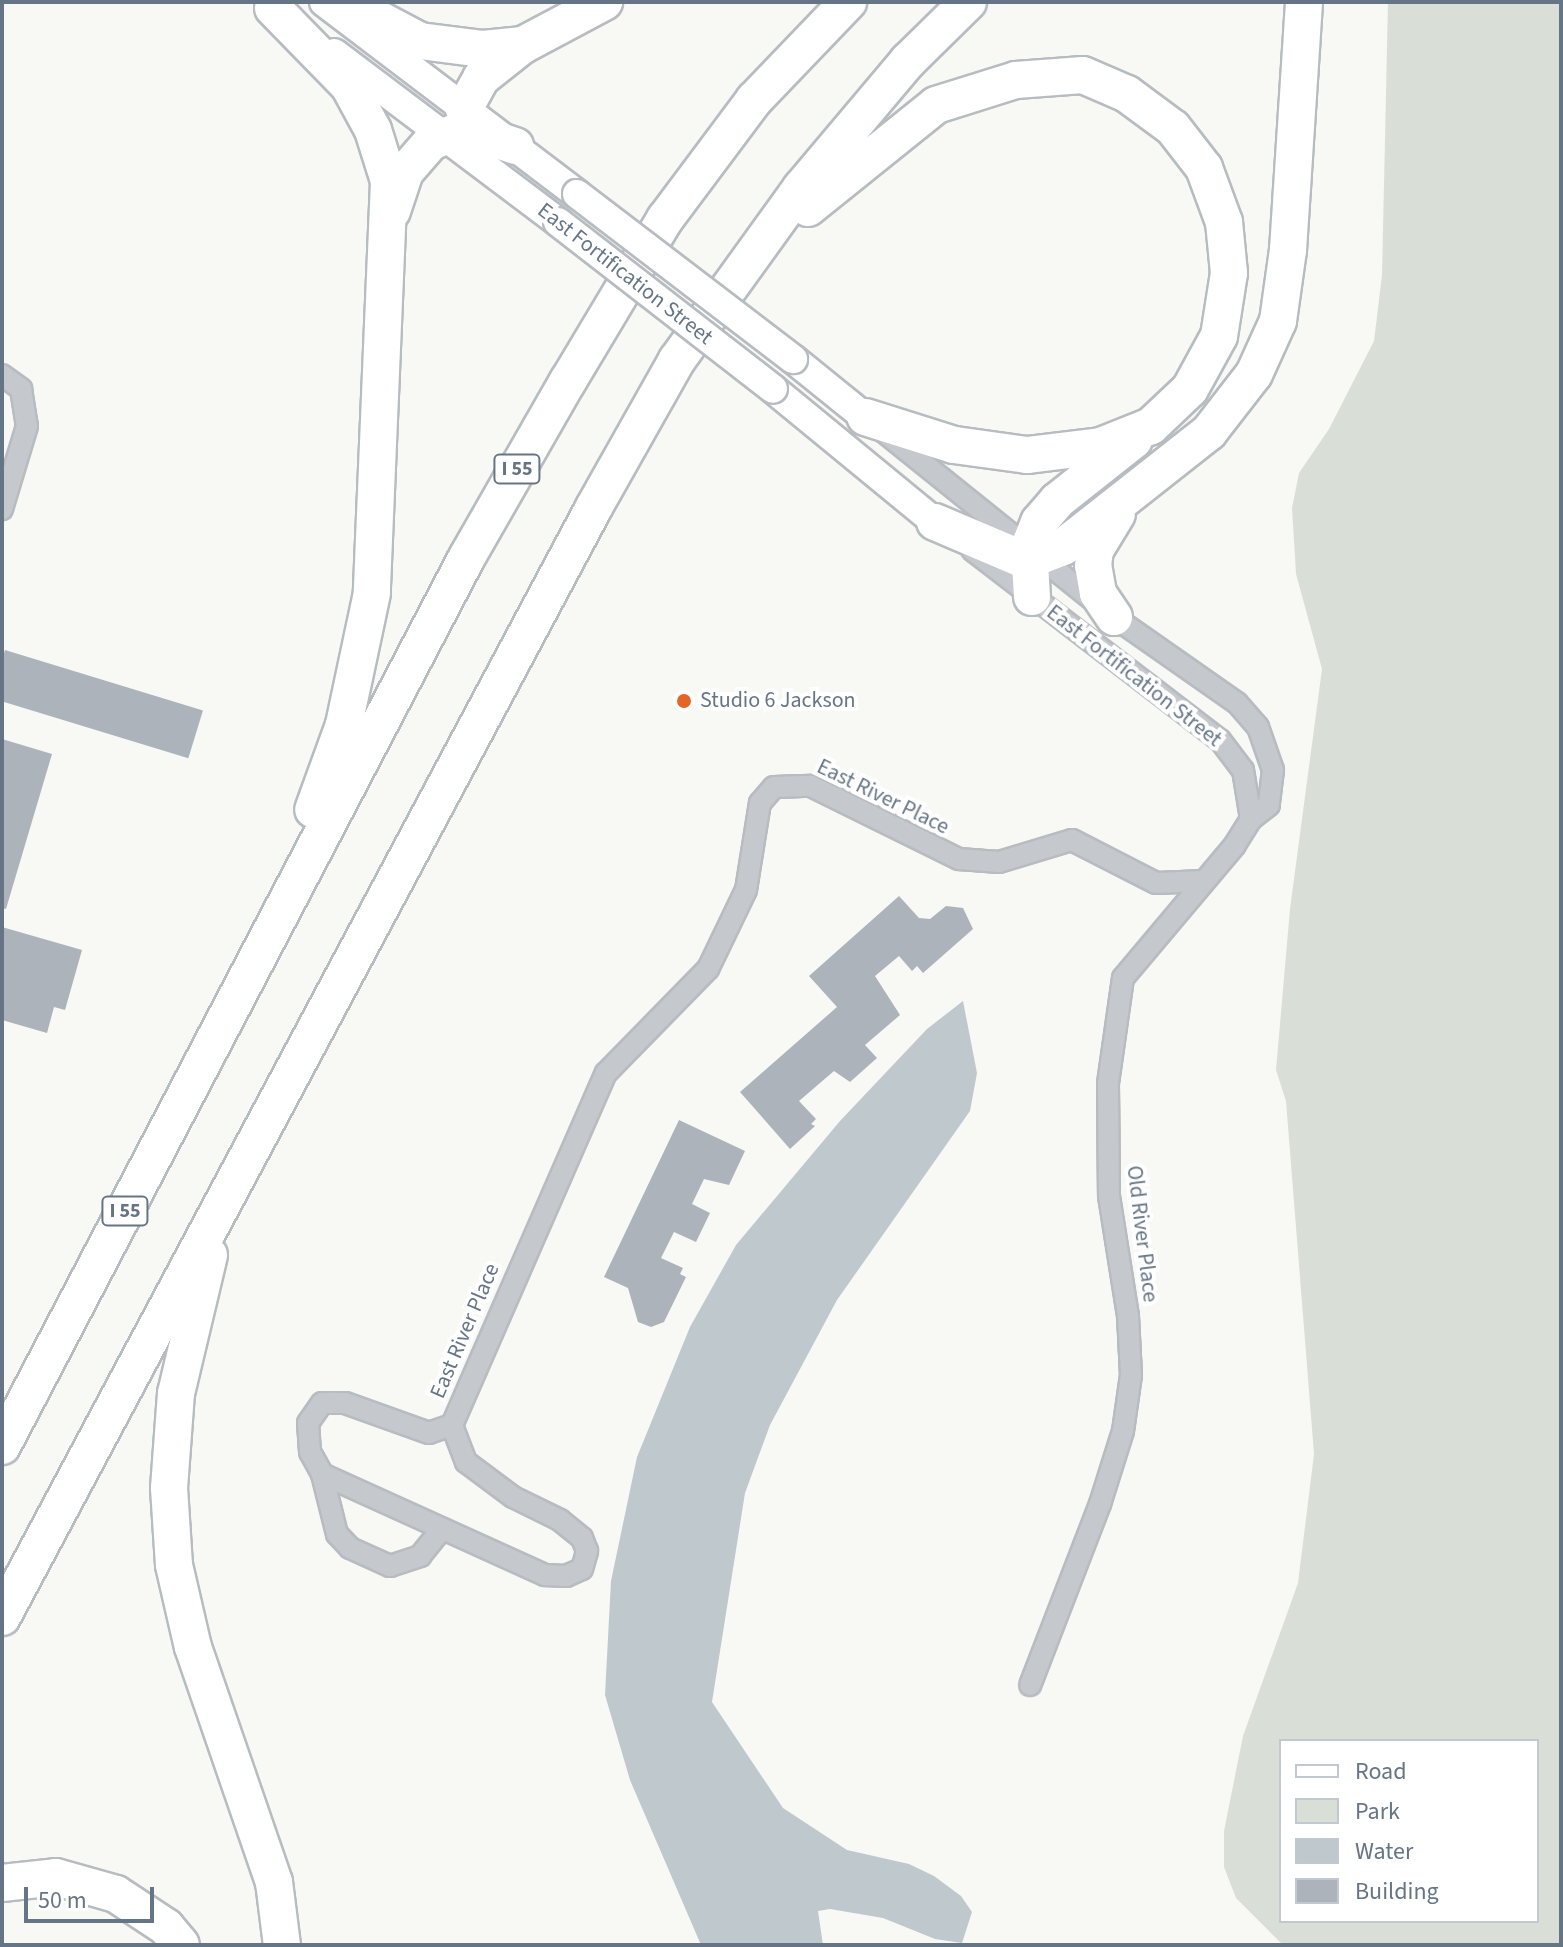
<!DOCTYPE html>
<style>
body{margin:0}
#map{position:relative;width:1563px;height:1947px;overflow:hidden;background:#f8f8f5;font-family:"Source Sans 3",sans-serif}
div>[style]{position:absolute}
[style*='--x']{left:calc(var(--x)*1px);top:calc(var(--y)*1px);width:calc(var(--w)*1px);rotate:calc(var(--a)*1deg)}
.green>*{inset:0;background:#d9dfd6}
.water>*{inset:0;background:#bec8cd}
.building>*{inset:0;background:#acb3ba;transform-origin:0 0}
.roads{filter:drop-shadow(2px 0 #b7bcc1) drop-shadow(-2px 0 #b7bcc1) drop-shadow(0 2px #b7bcc1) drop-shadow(0 -2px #b7bcc1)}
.street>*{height:20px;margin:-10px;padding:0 10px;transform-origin:10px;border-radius:10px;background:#c5c8cc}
.secondary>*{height:28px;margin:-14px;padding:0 14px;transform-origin:14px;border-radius:14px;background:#fff}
.highway>*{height:36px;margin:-18px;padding:0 18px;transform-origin:18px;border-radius:18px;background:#fff}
.bridges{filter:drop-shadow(2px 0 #b7bcc1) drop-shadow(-2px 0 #b7bcc1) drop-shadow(0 2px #b7bcc1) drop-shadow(0 -2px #b7bcc1)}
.secondary-bridge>*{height:28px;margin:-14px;padding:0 14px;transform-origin:14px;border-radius:14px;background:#fff}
.dots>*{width:22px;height:22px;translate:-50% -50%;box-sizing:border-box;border:4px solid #fff;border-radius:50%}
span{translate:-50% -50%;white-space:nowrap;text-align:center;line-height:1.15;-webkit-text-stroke:8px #fff;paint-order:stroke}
.shield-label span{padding:2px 6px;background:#fff;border:2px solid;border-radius:6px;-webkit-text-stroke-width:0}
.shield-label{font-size:20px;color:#667586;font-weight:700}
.street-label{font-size:22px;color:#667586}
.poi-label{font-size:22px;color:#667586}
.left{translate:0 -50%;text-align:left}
.frame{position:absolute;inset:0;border:4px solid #667586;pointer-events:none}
.legend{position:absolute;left:1279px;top:1739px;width:260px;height:184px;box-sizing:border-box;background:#fff;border:2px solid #c2c8cf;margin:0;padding:10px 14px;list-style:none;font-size:24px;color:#667586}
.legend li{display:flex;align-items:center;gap:16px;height:40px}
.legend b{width:40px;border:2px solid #c2c8cf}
.scale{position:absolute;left:24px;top:1887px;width:130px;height:36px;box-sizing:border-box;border:4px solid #667586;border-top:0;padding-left:10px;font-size:24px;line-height:28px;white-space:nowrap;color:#667586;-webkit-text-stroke:6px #fff;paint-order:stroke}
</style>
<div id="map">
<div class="green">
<div style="clip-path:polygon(evenodd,1388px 2px,1561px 2px,1561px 1945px,1283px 1945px,1236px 1898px,1224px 1867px,1224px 1831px,1243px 1736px,1298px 1583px,1314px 1454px,1286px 1101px,1276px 1070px,1290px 909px,1322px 669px,1296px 574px,1292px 508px,1299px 473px,1329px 429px,1374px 341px,1382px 275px,1388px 2px,1281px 1741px,1537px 1741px,1537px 1921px,1281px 1921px,1281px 1741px)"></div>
</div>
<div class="water">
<div style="clip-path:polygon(963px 1001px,977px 1073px,970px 1111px,837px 1300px,770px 1425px,745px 1493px,712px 1702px,783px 1808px,847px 1850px,909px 1864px,934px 1876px,961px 1896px,972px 1912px,962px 1943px,935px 1939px,883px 1918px,830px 1909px,818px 1911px,823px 1945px,701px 1945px,630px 1780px,605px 1695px,611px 1581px,637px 1457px,690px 1327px,736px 1245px,840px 1121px,927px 1029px)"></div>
</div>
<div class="building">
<div style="left:5px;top:650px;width:207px;height:50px;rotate:17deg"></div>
<div style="clip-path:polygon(2px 739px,52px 754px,6px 909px,2px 908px)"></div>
<div style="clip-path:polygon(899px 896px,919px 918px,930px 919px,946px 906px,963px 908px,973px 929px,923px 973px,917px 966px,912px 971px,899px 956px,875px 976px,900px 1015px,865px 1045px,877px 1058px,850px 1082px,834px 1071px,799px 1101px,816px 1119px,811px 1124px,815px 1126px,790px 1149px,740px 1092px,837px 1007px,809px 976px)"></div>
<div style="clip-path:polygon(2px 927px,82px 950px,65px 1010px,54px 1007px,47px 1033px,2px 1020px)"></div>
<div style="clip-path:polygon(679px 1120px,745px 1151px,729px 1185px,704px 1179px,692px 1204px,710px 1213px,696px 1242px,674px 1232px,661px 1258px,683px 1268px,680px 1274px,686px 1277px,664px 1322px,651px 1327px,638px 1322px,628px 1288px,604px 1277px)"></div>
</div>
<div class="roads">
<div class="street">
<div style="--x:2;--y:375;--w:24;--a:36"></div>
<div style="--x:21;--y:389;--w:37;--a:81"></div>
<div style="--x:27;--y:426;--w:87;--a:106.8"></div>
<div style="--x:884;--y:432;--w:295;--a:38.8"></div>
<div style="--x:1114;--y:617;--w:150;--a:35"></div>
<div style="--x:1237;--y:703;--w:32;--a:49"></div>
<div style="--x:1258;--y:727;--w:46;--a:70.8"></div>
<div style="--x:1273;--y:770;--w:35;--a:97"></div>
<div style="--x:1269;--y:805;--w:23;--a:142"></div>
<div style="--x:1251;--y:819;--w:31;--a:122"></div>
<div style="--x:1235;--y:845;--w:174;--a:130.1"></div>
<div style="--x:1123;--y:978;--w:107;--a:98.1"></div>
<div style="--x:1108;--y:1084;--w:112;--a:89.5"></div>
<div style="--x:1109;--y:1196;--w:121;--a:81"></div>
<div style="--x:1128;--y:1316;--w:59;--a:87.1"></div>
<div style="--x:1131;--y:1375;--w:57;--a:98.1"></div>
<div style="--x:1123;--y:1431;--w:77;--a:107.5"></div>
<div style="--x:1100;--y:1504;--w:194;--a:111.1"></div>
<div style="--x:972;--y:550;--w:312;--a:37.5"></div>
<div style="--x:1220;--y:740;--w:38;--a:53"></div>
<div style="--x:1243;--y:770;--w:50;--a:80.7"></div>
<div style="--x:452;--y:1425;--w:384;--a:-66.4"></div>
<div style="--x:606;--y:1073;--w:146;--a:-45.6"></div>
<div style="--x:708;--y:969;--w:88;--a:-64.3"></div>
<div style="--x:746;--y:890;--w:88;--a:-80.9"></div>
<div style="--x:760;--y:803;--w:21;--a:-49"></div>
<div style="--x:774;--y:787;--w:37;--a:-2"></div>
<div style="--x:811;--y:786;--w:165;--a:26.3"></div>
<div style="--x:959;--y:859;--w:40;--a:4.3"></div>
<div style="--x:999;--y:862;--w:76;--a:-16.8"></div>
<div style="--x:1072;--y:840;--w:94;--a:27.1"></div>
<div style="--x:1156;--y:883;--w:48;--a:-2.4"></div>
<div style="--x:322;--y:1474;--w:245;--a:24.4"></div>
<div style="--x:545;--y:1575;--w:21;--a:3"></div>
<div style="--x:566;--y:1576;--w:17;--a:-24"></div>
<div style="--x:582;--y:1569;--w:19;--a:-74"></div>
<div style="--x:587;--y:1551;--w:14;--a:-111"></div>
<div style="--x:582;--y:1538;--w:28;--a:-141"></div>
<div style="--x:560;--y:1520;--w:52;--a:-153.9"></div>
<div style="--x:513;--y:1497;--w:59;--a:-143.3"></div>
<div style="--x:466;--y:1462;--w:40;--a:-111"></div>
<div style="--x:452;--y:1425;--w:24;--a:161"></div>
<div style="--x:429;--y:1433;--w:89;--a:-160.3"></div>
<div style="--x:345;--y:1403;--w:23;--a:180"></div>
<div style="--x:322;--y:1403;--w:24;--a:125"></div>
<div style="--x:308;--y:1423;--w:29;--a:86"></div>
<div style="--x:310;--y:1452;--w:25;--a:61"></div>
<div style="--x:322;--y:1474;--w:62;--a:76"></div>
<div style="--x:337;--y:1534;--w:19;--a:47"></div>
<div style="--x:350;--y:1548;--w:44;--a:24.2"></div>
<div style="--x:390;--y:1566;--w:32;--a:-18"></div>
<div style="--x:420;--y:1556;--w:35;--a:-51"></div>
</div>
<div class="secondary">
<div style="--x:324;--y:2;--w:318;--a:37.2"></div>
<div style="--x:334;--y:53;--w:281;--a:37"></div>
<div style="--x:793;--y:359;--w:92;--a:38.9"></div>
<div style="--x:773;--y:389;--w:210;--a:39.4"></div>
</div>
<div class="highway">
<div style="--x:346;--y:2;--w:84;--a:27.8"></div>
<div style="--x:420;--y:41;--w:64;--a:7.2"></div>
<div style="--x:483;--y:49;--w:40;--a:-5.7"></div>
<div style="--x:523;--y:45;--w:92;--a:-28"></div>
<div style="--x:273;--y:8;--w:109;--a:45.7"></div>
<div style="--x:349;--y:86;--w:50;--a:61.4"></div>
<div style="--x:373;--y:130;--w:53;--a:72.6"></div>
<div style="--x:389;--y:181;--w:412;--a:92.4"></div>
<div style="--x:372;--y:593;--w:135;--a:102"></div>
<div style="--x:344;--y:725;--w:90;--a:110"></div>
<div style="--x:471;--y:148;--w:40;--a:-100"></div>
<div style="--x:464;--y:109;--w:35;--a:-61"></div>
<div style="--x:481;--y:78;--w:53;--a:-38.2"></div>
<div style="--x:808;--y:208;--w:164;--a:-38.8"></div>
<div style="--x:936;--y:105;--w:84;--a:-17.4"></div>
<div style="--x:1016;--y:80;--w:67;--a:-4.3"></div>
<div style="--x:1083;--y:75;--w:48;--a:23.4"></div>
<div style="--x:1127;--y:94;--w:57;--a:36.5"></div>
<div style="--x:1173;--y:128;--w:51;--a:52.2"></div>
<div style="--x:1204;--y:168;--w:58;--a:69.7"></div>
<div style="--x:1224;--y:222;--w:51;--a:84.4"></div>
<div style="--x:1229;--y:273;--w:64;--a:99"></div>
<div style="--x:1219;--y:336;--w:60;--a:118.7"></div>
<div style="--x:1190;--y:389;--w:54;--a:136.5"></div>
<div style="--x:1151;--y:426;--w:54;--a:158.2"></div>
<div style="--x:1101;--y:446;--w:75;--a:173.1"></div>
<div style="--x:1027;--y:455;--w:74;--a:-172.2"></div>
<div style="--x:954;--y:445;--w:93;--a:-162.5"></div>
<div style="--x:392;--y:211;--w:41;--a:-71.6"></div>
<div style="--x:405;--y:172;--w:40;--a:-49"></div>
<div style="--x:431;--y:142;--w:35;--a:-22"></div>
<div style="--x:464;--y:129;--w:54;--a:18.4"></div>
<div style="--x:935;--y:522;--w:100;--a:23"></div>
<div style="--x:1027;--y:561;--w:39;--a:-21"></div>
<div style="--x:1063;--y:547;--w:186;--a:-38.2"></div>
<div style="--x:1209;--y:432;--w:73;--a:-52.2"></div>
<div style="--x:1254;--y:374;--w:58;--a:-65.6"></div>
<div style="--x:1278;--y:321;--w:72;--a:-82"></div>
<div style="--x:1288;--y:250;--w:249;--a:-86.3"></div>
<div style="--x:1032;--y:597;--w:50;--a:-93.4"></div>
<div style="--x:1029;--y:547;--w:27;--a:-68"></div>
<div style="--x:1039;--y:522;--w:28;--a:-49"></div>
<div style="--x:1057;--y:501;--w:98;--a:-38.4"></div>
<div style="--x:1114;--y:617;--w:29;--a:-124"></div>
<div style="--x:1098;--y:593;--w:27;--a:-100"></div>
<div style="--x:1093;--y:566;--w:16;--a:-83"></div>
<div style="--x:1095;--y:550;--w:42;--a:-58.6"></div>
<div style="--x:209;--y:1255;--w:142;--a:103.4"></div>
<div style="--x:176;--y:1393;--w:95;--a:94.2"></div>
<div style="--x:169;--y:1488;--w:77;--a:86.3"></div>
<div style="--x:174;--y:1565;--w:84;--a:77"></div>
<div style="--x:193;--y:1647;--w:249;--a:71"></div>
<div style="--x:274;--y:1882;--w:64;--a:82.8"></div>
<div style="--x:2;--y:1446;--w:1003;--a:-62.39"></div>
<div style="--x:467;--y:557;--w:203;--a:-60.2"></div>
<div style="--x:568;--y:381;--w:189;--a:-59.1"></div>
<div style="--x:665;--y:219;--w:149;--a:-53.2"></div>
<div style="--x:754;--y:100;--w:136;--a:-46.2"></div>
<div style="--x:2;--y:1617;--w:1256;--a:-61.92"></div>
<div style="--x:593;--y:509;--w:171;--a:-60.6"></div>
<div style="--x:677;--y:360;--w:212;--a:-54.2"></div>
<div style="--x:801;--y:188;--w:166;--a:-49.9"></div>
<div style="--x:908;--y:61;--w:84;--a:-44.5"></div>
<div style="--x:2;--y:1883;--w:54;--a:-6.3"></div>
<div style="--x:56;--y:1877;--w:62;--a:15.8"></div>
<div style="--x:116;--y:1894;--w:60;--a:33.4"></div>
<div style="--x:166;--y:1927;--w:23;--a:50"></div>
</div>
</div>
<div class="bridges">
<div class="secondary-bridge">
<div style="--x:577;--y:194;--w:272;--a:37.4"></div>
<div style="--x:558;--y:222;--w:272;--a:37.8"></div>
</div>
</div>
<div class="dots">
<div style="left:684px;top:701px;background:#e56527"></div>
</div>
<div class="shield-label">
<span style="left:517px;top:469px">I 55</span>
<span style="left:125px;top:1211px">I 55</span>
</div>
<div class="street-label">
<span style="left:625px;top:274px;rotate:38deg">East Fortification Street</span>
<span style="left:1134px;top:676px;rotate:38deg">East Fortification Street</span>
<span style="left:883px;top:797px;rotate:26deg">East River Place</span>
<span style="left:1142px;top:1234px;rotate:83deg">Old River Place</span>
<span style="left:465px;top:1331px;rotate:-67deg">East River Place</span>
</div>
<div class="poi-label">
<span class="left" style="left:700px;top:701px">Studio 6 Jackson</span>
</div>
<div class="frame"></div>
<ul class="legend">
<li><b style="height:10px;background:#fff"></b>Road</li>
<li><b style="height:22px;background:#d9dfd6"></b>Park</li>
<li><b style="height:22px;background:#bec8cd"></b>Water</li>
<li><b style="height:22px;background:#acb3ba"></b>Building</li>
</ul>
<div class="scale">50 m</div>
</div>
